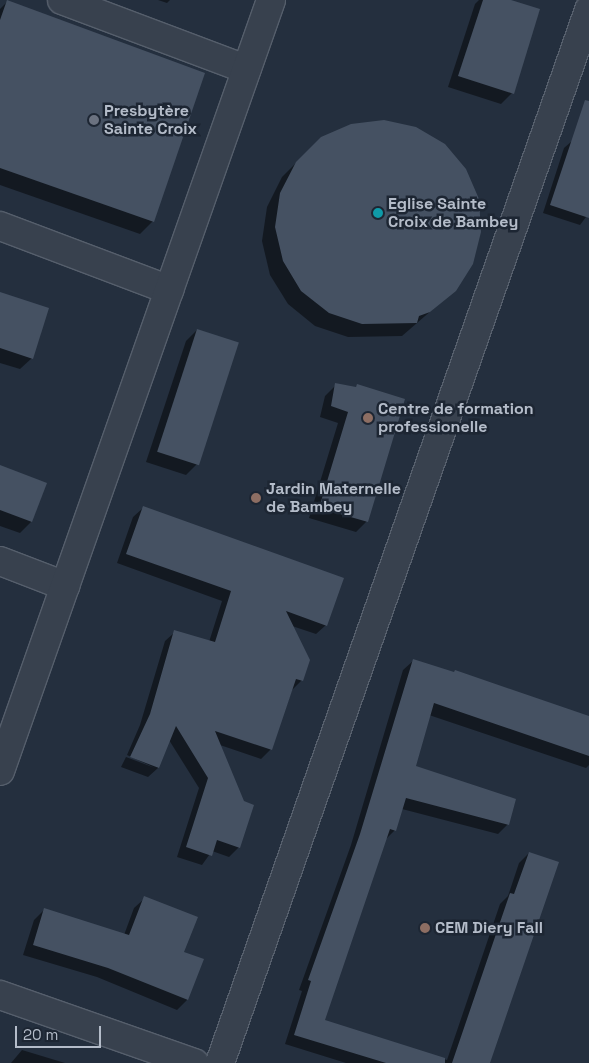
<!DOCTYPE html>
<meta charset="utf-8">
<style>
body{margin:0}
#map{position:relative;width:589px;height:1063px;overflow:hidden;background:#242f3e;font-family:"Space Grotesk",sans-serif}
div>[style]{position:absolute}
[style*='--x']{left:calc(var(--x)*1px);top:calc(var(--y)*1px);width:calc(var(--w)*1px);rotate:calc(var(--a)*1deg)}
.shadow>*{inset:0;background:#0007}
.building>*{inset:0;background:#455162;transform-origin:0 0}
.roads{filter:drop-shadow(1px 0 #565f6c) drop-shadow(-1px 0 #565f6c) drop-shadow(0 1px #565f6c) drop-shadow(0 -1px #565f6c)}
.minor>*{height:28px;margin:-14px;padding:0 14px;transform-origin:14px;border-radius:14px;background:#38414e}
.dots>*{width:14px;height:14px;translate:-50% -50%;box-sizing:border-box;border:2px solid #1d2633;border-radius:50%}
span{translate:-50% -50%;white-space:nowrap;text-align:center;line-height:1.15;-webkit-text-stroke:5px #1d2633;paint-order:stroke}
.poi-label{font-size:16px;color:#b4bcc9;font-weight:700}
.left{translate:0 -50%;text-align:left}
.scale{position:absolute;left:15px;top:1026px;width:86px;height:22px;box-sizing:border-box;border:2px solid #b4bcc9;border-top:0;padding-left:6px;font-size:15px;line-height:18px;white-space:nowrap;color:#b4bcc9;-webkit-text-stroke:4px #1d2633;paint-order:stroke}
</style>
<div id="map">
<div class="shadow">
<div style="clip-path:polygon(158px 0,170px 0,167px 3px)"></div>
<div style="clip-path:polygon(479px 0,507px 0,512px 93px,501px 104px,448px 87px,475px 4px)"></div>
<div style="clip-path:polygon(7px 2px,153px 221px,140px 234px,0 185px,0 9px)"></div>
<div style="clip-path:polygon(572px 141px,589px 147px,589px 213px,580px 225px,543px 213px,564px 148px)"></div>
<div style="clip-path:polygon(296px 163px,455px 290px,402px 336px,348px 337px,315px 326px,288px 304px,270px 275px,262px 241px,267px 207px,282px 177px)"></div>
<div style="clip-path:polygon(0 293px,32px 358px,20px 369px,0 363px)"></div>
<div style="clip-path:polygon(197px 330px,197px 464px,186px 475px,146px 462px,186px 341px)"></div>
<div style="clip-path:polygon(336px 385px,355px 388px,357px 386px,404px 400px,366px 522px,356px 532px,309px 518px,338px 423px,320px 417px,325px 396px)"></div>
<div style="clip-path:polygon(0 466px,46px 484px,31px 522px,20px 533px,0 526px)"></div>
<div style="clip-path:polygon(143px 508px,326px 625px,316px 634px,292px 626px,302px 680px,292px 690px,271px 749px,261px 759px,220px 745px,239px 847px,229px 857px,212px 851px,202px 865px,177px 857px,199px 788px,169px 740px,158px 768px,148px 777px,121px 767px,126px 757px,155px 768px,127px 755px,140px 725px,165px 641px,175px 632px,209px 642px,222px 601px,117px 563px,133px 517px)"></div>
<div style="clip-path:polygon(413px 661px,589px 717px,589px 765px,586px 768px,429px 715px,415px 767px,508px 824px,498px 834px,402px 809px,395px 830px,384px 841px,323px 1021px,447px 1060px,500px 904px,508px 896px,519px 863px,529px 853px,488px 1063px,346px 1063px,285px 1044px,302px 991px,299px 990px,351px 845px,403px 670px)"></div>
<div style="clip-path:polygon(145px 898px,183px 953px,202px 960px,187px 1000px,177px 1010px,97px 977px,23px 955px,34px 920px,44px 910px,124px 935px,134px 908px)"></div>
<div style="clip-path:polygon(22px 1050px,65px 1063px,11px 1063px)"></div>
</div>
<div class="building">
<div style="clip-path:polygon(7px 0,205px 73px,154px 222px,0 168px,0 20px)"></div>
<div style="clip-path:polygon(483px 0,511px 0,540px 9px,514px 94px,458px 76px)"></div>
<div style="clip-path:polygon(585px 100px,589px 101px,589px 218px,550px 205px)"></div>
<div style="clip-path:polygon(384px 120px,416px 127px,445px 144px,466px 169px,479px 199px,481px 232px,473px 264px,456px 291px,430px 312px,419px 316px,417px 323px,362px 324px,329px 313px,301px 291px,283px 261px,275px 227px,280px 193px,296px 162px,321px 137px,351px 124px)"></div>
<div style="clip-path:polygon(0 292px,49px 308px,33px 359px,0 348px)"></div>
<div style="left:197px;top:329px;width:44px;height:129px;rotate:18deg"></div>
<div style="clip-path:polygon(335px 383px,356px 387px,357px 384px,405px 399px,368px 522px,319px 508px,348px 412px,331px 406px)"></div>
<div style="clip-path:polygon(0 465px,47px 483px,32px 522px,0 510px)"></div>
<div style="clip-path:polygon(143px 506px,344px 578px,327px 626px,286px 611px,310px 660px,303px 681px,296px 679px,272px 750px,215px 731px,244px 801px,254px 805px,240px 848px,217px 840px,212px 856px,186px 847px,208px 778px,176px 726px,159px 768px,130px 757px,150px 714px,174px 630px,215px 642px,231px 591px,126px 554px)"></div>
<div style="clip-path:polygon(413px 659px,454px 672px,455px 670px,589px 716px,589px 756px,434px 703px,416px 766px,516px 799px,509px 825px,406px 798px,396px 831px,390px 829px,325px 1020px,445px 1058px,445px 1063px,386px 1063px,294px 1035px,311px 981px,308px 980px,360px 834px)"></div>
<div style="clip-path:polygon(529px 852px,559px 862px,490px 1063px,452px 1063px,510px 893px,514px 894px)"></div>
<div style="clip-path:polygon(144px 896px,198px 917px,184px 952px,204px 959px,188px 1000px,108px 968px,33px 945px,44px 908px,129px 935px)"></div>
</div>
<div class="roads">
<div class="minor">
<div style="--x:62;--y:0;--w:197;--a:20.6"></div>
<div style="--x:0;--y:226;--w:181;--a:20.7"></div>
<div style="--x:0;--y:561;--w:70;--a:21"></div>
<div style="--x:0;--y:771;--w:817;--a:-70.63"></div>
<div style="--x:0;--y:995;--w:206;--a:19.3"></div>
<div style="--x:220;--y:1063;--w:1116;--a:-70.69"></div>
</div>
</div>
<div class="dots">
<div style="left:94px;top:120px;background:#6b7280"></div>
<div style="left:378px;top:213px;background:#0f9aa8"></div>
<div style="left:368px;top:418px;background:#8d6e63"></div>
<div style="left:256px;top:498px;background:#8d6e63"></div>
<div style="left:425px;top:928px;background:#8d6e63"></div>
</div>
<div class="poi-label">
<span class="left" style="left:104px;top:120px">Presbytère<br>Sainte Croix</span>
<span class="left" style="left:388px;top:213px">Eglise Sainte<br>Croix de Bambey</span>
<span class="left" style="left:378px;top:418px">Centre de formation<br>professionelle</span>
<span class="left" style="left:266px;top:498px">Jardin Maternelle<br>de Bambey</span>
<span class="left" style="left:435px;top:928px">CEM Diery Fall</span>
</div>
<div class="scale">20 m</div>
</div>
